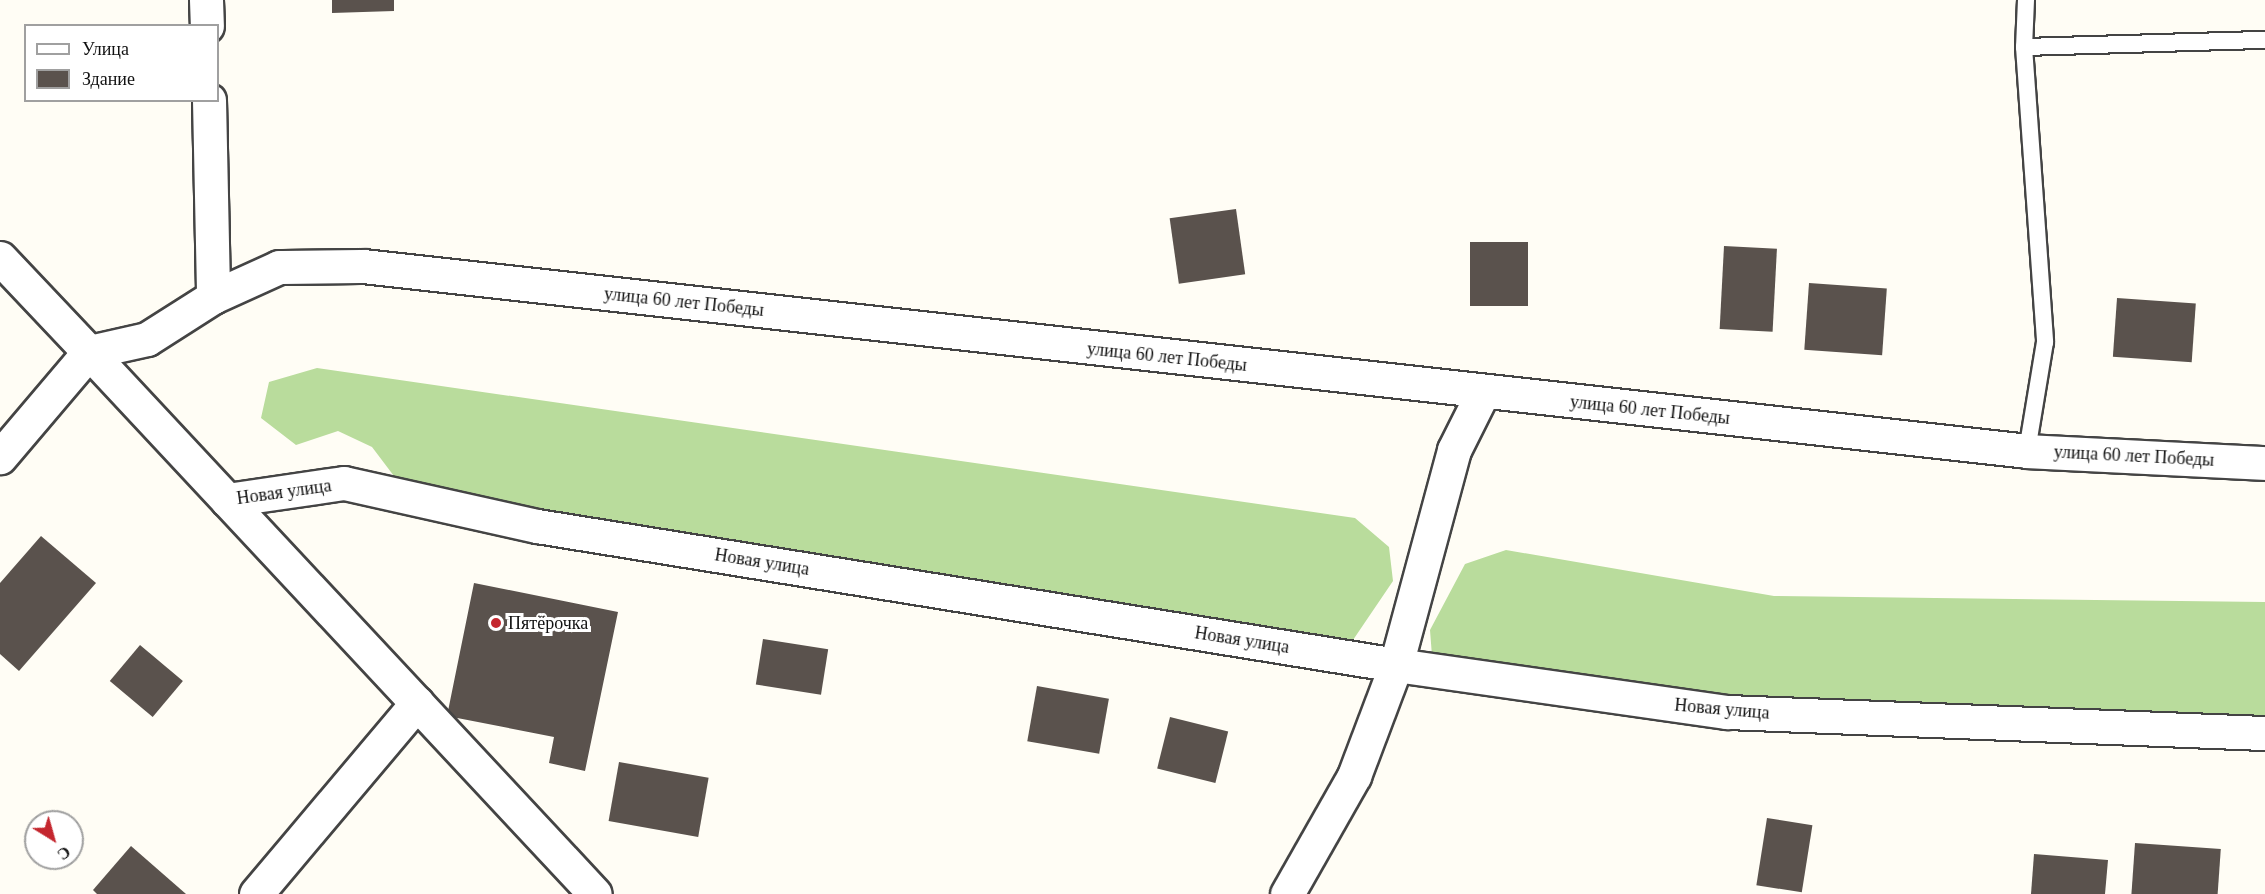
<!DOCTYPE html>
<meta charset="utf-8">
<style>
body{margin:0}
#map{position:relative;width:2265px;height:894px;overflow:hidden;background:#fffdf5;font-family:"Times New Roman",serif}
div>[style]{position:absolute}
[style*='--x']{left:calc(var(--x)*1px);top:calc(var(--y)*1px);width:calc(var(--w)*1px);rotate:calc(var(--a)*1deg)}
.forest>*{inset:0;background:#b9dc9c}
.building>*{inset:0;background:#5a524d;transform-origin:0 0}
.roads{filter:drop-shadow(2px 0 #444) drop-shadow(-2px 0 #444) drop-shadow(0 2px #444) drop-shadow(0 -2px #444)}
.service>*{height:16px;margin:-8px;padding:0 8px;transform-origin:8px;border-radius:8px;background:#fff}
.minor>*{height:33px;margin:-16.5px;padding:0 16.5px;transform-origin:16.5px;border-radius:16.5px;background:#fff}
.dots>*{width:16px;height:16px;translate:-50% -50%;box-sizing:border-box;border:3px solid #fff;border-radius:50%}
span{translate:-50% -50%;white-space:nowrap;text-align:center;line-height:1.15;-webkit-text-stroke:6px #fff;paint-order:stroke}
.street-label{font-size:18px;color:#111}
.poi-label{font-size:18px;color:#111}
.left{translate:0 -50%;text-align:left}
.legend{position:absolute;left:24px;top:24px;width:195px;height:78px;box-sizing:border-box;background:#fff;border:2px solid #a0a0a0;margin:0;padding:8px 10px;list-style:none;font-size:18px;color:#111}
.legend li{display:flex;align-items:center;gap:12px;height:30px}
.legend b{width:30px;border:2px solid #a0a0a0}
.north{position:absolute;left:24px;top:810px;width:60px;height:60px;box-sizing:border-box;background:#fff;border:2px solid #a0a0a0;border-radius:50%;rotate:143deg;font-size:16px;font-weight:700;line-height:24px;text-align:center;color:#111}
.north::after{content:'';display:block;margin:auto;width:21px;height:27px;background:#c4262e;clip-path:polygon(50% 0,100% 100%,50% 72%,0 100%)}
</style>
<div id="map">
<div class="forest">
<div style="clip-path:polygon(317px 368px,1355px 518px,1389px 547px,1393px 581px,1353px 640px,403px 488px,372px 447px,338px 431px,296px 445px,261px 418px,269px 382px)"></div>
<div style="clip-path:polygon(1506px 550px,1774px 596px,2265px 602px,2265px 724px,1741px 705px,1432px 656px,1430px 630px,1465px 564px)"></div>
</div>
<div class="building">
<div style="clip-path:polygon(332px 0,394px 0,394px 11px,332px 13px)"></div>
<div style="left:1236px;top:209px;width:66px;height:67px;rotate:82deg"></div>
<div style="left:1528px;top:242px;width:64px;height:58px;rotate:90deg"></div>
<div style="left:1724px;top:246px;width:53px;height:83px;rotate:3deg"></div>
<div style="left:1809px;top:283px;width:78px;height:67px;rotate:4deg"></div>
<div style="left:2117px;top:298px;width:79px;height:59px;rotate:4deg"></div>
<div style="clip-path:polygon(41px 536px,96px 583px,19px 671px,0 654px,0 583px)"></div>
<div style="clip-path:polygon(474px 583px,618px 612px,585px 771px,549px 763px,554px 737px,447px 716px)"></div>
<div style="left:763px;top:639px;width:66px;height:46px;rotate:9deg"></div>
<div style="left:140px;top:645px;width:56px;height:47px;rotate:40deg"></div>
<div style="left:1037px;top:686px;width:73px;height:56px;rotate:10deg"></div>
<div style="left:1170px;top:717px;width:60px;height:53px;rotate:14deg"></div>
<div style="left:619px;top:762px;width:91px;height:60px;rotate:10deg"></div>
<div style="left:1767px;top:818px;width:46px;height:68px;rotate:9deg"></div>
<div style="left:2135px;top:843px;width:86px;height:51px;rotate:4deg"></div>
<div style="clip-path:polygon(131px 846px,186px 894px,97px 894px,93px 890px)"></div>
<div style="clip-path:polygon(2034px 854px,2108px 860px,2105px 894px,2031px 894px)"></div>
</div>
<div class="roads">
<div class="service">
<div style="--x:2026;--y:0;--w:47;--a:92.4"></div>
<div style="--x:2024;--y:47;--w:296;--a:85.9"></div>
<div style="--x:2045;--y:342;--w:110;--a:99.4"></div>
<div style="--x:2024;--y:47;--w:241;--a:-1.7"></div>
</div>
<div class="minor">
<div style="--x:206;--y:0;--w:26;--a:88"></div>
<div style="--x:209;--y:100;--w:197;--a:88.8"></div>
<div style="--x:0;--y:258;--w:129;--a:46.6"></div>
<div style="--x:89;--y:352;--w:138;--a:130.3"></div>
<div style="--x:89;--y:352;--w:59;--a:-12.6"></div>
<div style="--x:147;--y:339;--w:78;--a:-32.5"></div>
<div style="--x:213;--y:297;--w:72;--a:-24.4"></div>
<div style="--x:279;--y:267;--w:84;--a:-0.7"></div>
<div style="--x:363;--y:266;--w:1674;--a:6.34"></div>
<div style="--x:2027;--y:451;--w:238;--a:2.9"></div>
<div style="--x:89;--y:352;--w:741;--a:46.97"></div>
<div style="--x:227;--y:500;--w:118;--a:-8.3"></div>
<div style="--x:344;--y:483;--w:198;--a:12.6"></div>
<div style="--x:537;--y:526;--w:870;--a:9.19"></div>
<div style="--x:1396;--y:665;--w:334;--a:8.1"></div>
<div style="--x:1727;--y:712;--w:538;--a:2.24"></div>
<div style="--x:256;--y:894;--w:250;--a:-49.9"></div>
<div style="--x:1287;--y:894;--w:136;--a:-60.4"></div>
<div style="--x:1354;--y:776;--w:119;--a:-69.3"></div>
<div style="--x:1396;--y:665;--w:223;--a:-74.9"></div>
<div style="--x:1454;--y:450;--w:65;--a:-63.4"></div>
</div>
</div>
<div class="dots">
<div style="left:496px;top:623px;background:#c4262e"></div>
</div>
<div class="street-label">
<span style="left:684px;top:302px;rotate:6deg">улица 60 лет Победы</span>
<span style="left:1167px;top:357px;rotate:6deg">улица 60 лет Победы</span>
<span style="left:1650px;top:410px;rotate:6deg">улица 60 лет Победы</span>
<span style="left:2134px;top:456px;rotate:3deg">улица 60 лет Победы</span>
<span style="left:284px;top:492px;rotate:-8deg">Новая улица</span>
<span style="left:762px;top:562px;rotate:9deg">Новая улица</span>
<span style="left:1242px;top:640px;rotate:9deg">Новая улица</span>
<span style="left:1722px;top:709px;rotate:5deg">Новая улица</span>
</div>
<div class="poi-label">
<span class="left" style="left:508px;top:623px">Пятёрочка</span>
</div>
<ul class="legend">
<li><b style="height:8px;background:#fff"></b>Улица</li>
<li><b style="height:16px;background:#5a524d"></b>Здание</li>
</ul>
<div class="north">С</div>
</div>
